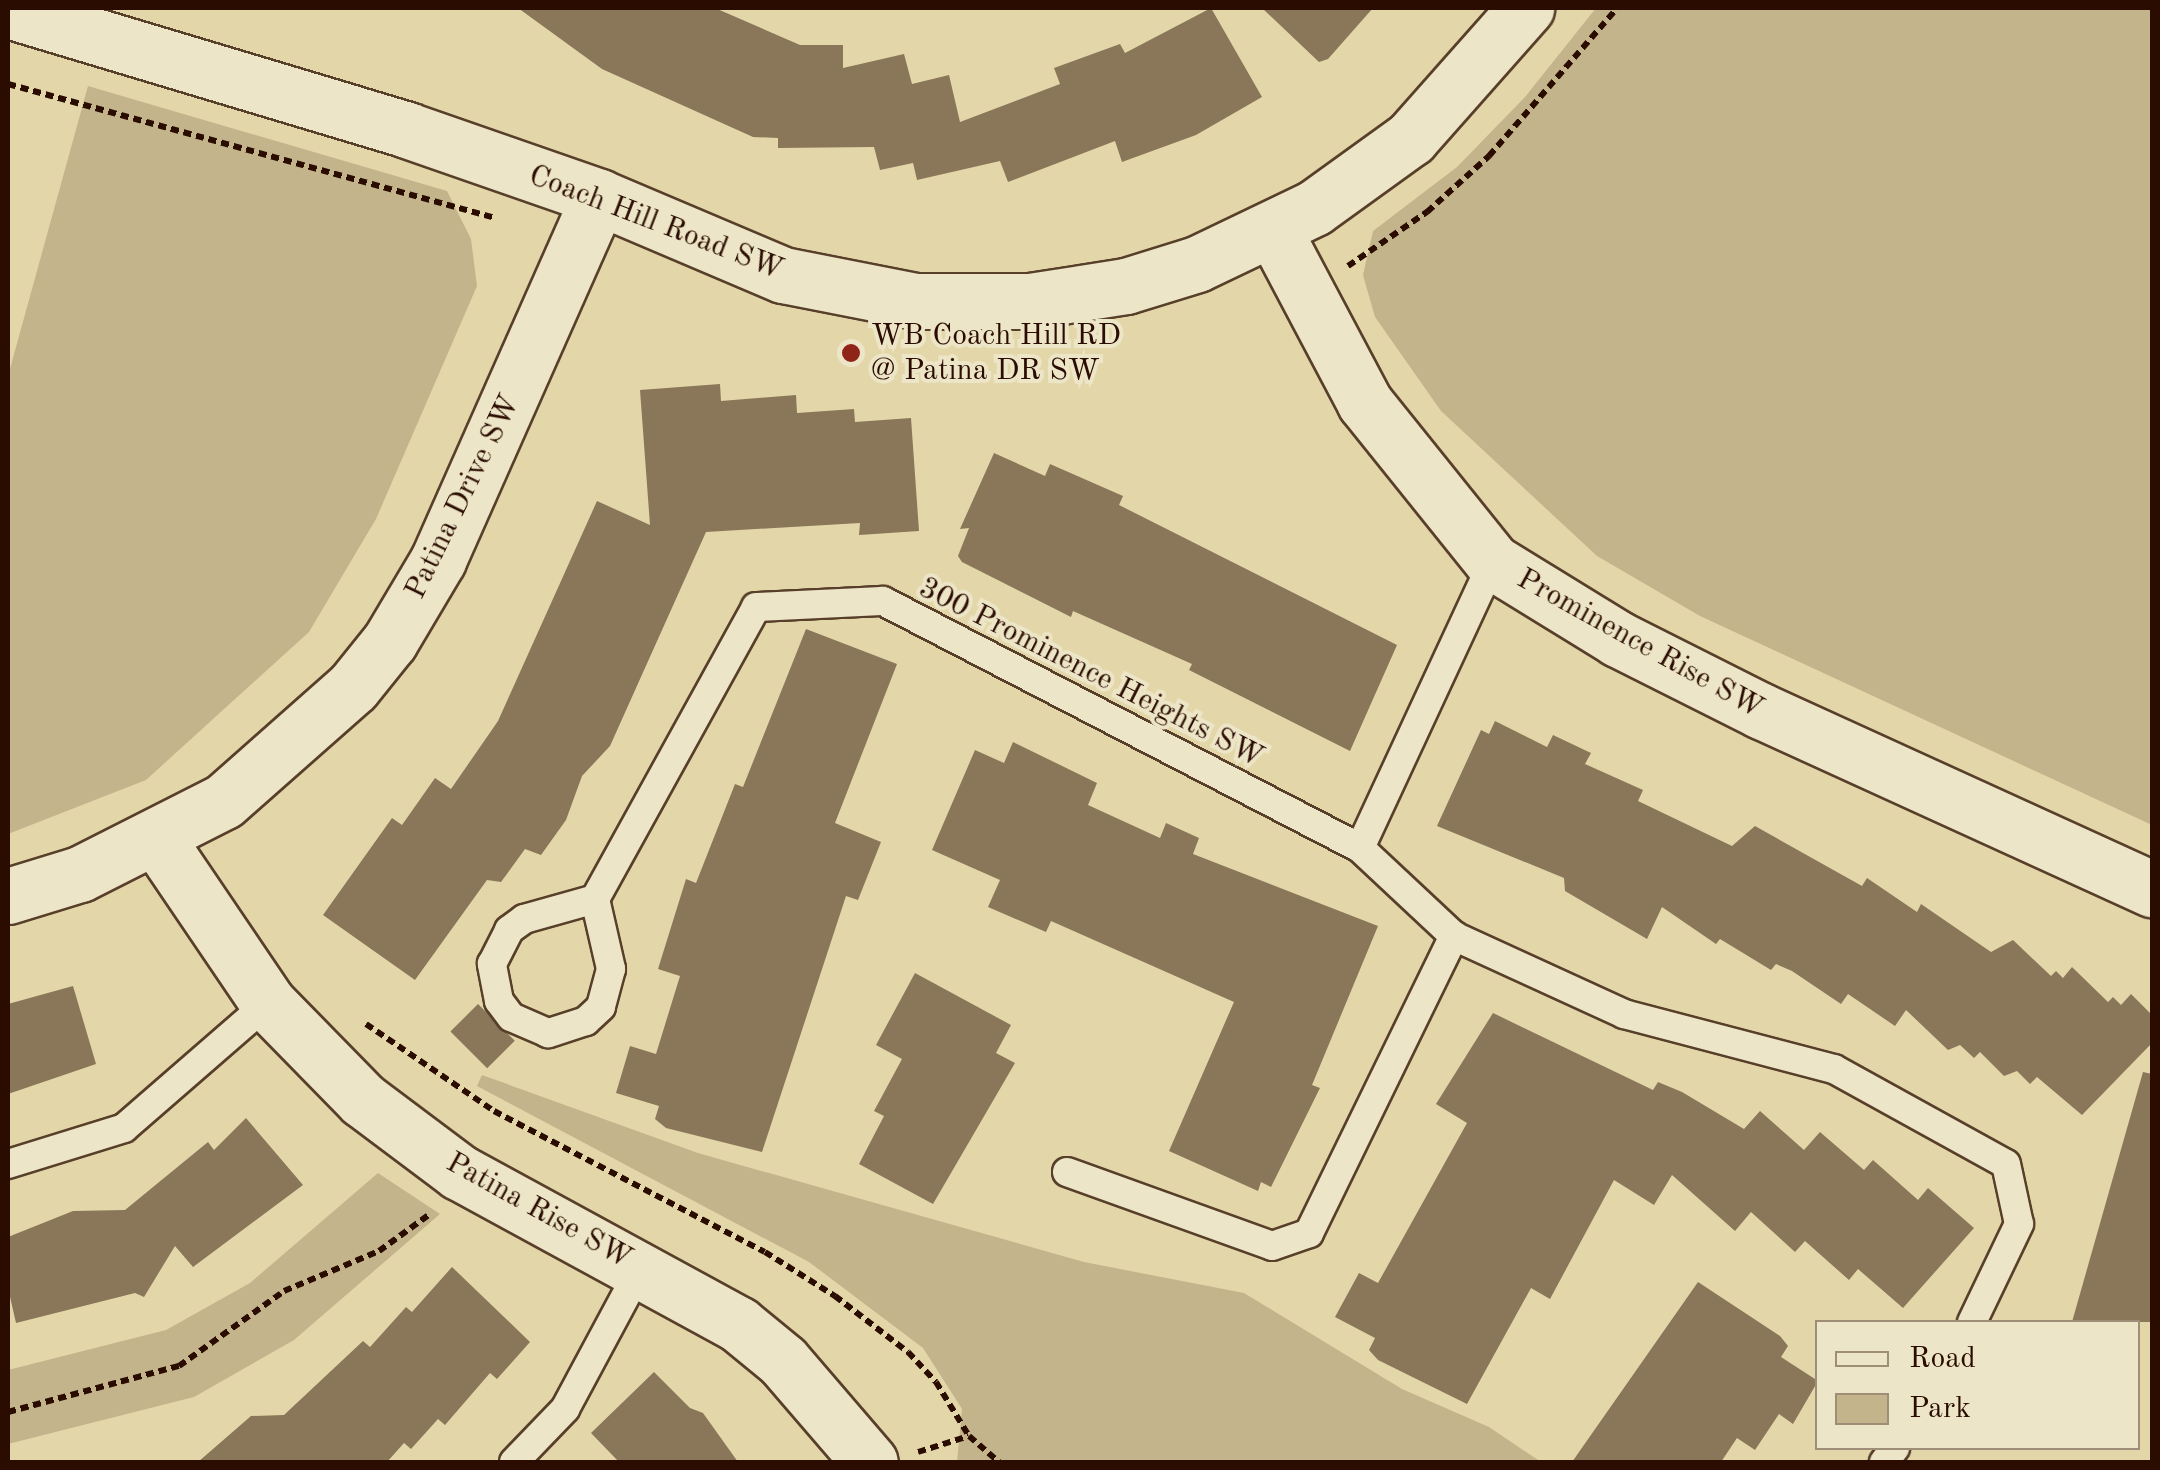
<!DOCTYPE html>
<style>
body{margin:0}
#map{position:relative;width:2160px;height:1470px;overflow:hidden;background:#e3d7a9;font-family:"Old Standard TT",serif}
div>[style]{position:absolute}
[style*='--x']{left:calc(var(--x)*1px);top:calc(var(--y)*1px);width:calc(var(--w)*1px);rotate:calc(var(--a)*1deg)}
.green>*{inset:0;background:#c4b48c}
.building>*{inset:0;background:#8a7658;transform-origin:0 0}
.path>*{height:6px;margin-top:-3px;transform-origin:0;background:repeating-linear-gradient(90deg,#2a0c00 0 8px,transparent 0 13px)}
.roads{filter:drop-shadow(2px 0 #583f2a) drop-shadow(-2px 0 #583f2a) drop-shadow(0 2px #583f2a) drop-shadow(0 -2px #583f2a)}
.lane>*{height:28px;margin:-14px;padding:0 14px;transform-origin:14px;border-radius:14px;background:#ede5c7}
.street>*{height:55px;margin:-27.5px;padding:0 27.5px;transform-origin:27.5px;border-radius:27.5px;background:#ede5c7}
.dots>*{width:28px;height:28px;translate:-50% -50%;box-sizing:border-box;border:5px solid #ede5c7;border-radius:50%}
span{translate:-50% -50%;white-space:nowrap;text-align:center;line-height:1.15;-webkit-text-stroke:8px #ede5c7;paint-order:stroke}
.street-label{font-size:30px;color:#2a0c00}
.poi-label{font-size:30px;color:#2a0c00}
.left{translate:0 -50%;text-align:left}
.frame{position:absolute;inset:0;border:10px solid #2a0c00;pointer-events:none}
.legend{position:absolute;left:1815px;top:1320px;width:325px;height:130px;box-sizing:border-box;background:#ede5c7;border:2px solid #9f8e77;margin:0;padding:12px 18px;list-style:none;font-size:30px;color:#2a0c00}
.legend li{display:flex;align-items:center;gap:20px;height:50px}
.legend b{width:50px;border:2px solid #9f8e77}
</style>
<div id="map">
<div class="green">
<div style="clip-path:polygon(1596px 8px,2152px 8px,2152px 825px,1700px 616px,1597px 556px,1441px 411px,1375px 317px,1363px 275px,1373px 231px,1457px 167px,1525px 97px)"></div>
<div style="clip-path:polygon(88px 86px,447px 191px,471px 239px,477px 286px,376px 519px,309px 632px,146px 780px,8px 834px,8px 376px)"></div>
<div style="clip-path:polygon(482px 1075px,698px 1153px,1084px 1262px,1244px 1293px,1402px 1389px,1489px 1427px,1541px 1462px,957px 1462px,962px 1409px,923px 1348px,809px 1262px,477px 1086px)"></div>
<div style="clip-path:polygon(378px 1173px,440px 1214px,294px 1340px,194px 1397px,8px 1444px,8px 1370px,166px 1330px,250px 1283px)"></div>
</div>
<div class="building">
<div style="clip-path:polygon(518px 8px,715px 8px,800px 45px,843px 45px,843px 68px,904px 54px,912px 84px,949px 75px,960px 122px,1060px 84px,1054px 68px,1120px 44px,1125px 53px,1211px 8px,1262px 97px,1196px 135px,1122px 162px,1115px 141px,1008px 182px,1000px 161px,917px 180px,913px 163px,880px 170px,874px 147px,778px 148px,778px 138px,753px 137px,602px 69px)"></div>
<div style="clip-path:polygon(1262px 8px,1373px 8px,1328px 59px,1319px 62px)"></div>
<div style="clip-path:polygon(720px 384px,721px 401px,796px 395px,797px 413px,854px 409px,855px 422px,911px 418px,919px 531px,859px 535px,860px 523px,706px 532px,610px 746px,582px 776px,566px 820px,541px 855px,525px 849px,501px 882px,487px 880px,415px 980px,323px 915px,392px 818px,402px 825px,435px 778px,451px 789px,498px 721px,597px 501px,650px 525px,640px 390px)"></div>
<div style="clip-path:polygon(994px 453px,1045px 476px,1050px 464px,1123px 496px,1119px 505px,1397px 645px,1350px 751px,1189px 670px,1192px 664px,1073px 611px,1071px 617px,962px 562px,958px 556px,969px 528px,960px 529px)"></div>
<div style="clip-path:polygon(806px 629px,897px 664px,835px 823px,881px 842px,858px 900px,846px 896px,762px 1152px,666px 1128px,655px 1119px,659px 1106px,616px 1093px,630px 1046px,656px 1054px,680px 976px,658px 969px,686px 879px,696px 883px,735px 784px,743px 787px)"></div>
<div style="clip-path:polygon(1495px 721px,1547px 747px,1553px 735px,1591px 753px,1585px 764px,1643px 790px,1638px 801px,1732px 846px,1755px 826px,1862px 886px,1867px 878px,1917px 912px,1921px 904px,1991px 952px,2013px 940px,2051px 976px,2056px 971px,2063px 978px,2072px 967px,2108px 1002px,2113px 997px,2121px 1005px,2131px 994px,2152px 1015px,2152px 1043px,2082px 1115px,2037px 1077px,2030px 1084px,2017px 1071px,2004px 1076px,1980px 1052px,1974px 1058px,1960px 1045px,1948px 1050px,1906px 1010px,1895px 1026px,1848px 994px,1841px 1004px,1792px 971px,1776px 964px,1771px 970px,1720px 939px,1716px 944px,1662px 907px,1647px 939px,1565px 891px,1564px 878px,1437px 826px,1481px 730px,1489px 734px)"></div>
<div style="clip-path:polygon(1013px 742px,1097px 783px,1088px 805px,1160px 838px,1166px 823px,1199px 838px,1193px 854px,1378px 926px,1312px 1085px,1320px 1088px,1271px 1187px,1261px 1182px,1258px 1191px,1169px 1151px,1234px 1002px,1051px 921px,1046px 932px,988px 907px,1000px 880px,932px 850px,975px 750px,1004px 763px)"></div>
<div style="clip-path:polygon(915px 973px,1011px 1025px,996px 1053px,1015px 1063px,933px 1204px,859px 1164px,884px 1116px,874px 1111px,902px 1059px,876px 1045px)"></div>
<div style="clip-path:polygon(73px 986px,96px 1064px,8px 1094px,8px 1004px)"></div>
<div style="left:478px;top:1004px;width:52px;height:39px;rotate:45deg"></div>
<div style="clip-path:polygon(1493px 1013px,1653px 1090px,1658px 1082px,1682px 1092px,1744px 1129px,1760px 1111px,1804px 1150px,1820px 1132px,1864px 1170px,1873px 1160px,1918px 1200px,1928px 1188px,1974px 1228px,1903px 1308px,1858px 1269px,1849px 1280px,1805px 1241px,1795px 1252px,1751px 1212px,1735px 1231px,1672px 1175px,1654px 1205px,1614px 1180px,1550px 1299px,1531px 1288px,1467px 1404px,1378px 1360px,1369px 1350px,1375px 1338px,1335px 1317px,1359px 1273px,1378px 1283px,1467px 1123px,1436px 1104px)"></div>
<div style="clip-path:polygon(2143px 1072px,2152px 1074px,2152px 1322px,2072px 1322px)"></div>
<div style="clip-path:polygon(246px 1118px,303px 1185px,193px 1267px,175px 1246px,144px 1297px,135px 1293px,16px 1323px,8px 1288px,8px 1237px,73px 1211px,125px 1210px,208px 1142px,214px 1150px)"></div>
<div style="clip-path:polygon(452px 1267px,530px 1342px,497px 1379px,490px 1373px,445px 1425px,438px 1419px,411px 1449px,404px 1443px,387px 1462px,198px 1462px,251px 1416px,284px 1415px,363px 1341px,370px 1347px,406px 1307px,412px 1312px)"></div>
<div style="clip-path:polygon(1698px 1282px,1780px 1336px,1788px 1346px,1781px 1357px,1818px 1381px,1793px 1424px,1779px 1414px,1755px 1450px,1737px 1438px,1721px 1462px,1572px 1462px)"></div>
<div style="clip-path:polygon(654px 1372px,690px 1408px,703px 1413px,738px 1462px,619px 1462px,591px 1433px)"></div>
</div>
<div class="path">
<div style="--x:8;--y:84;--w:505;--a:15.38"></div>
<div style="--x:1348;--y:266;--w:96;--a:-34.4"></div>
<div style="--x:1427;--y:212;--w:84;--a:-42.1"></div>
<div style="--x:1489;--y:156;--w:196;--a:-49.1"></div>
<div style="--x:366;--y:1024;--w:155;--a:34.2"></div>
<div style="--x:494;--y:1111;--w:305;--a:27.5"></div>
<div style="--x:765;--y:1252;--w:83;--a:32.2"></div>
<div style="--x:835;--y:1296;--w:92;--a:37.5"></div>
<div style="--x:908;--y:1352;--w:41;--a:47"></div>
<div style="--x:936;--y:1382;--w:63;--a:58.6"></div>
<div style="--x:8;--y:1412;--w:177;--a:-15.1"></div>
<div style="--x:179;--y:1366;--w:129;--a:-35.5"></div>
<div style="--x:284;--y:1291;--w:103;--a:-22.8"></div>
<div style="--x:379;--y:1251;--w:63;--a:-36"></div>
<div style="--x:918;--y:1452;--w:53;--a:-17.4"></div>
<div style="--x:969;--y:1436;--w:40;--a:41"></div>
</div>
<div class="roads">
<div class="lane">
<div style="--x:1360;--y:848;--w:315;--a:-65.1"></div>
<div style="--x:595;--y:899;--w:333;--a:-61.1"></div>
<div style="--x:756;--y:607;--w:127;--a:-2.7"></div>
<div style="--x:883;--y:601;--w:537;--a:27.38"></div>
<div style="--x:1360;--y:848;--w:129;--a:43.1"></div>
<div style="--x:1454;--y:936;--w:187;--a:24.6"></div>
<div style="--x:1624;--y:1014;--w:217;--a:14.7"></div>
<div style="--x:1834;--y:1069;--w:196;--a:28.9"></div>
<div style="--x:2006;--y:1164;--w:61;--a:77.8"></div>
<div style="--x:2019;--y:1224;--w:109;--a:115.6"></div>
<div style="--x:595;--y:899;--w:72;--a:77.1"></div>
<div style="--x:611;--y:969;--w:39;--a:105"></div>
<div style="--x:601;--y:1007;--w:21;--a:137"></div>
<div style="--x:586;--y:1021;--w:40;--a:162"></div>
<div style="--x:548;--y:1033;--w:40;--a:-156.6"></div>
<div style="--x:511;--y:1017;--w:20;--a:-127"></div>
<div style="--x:499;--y:1001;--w:38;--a:-101"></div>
<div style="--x:492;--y:964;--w:38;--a:-63"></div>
<div style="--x:509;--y:930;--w:19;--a:-36"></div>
<div style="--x:524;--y:919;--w:74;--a:-15.7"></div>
<div style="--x:8;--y:1164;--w:121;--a:-17.2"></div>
<div style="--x:124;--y:1128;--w:191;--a:-41"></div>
<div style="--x:1067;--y:1172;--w:218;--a:19.8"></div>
<div style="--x:1272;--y:1246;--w:39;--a:-19"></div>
<div style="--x:1309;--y:1233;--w:331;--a:-64"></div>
<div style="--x:514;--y:1462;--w:74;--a:-46.1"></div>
<div style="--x:565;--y:1409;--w:161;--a:-61.8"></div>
<div style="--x:1884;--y:1462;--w:18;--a:-52"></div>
</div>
<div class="street">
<div style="--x:8;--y:10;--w:417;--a:16.7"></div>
<div style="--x:407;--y:130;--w:203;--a:19.2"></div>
<div style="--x:599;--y:197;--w:200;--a:23"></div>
<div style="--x:783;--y:275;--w:135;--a:11.1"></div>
<div style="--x:915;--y:301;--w:115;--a:0"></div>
<div style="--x:1030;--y:301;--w:97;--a:-8.9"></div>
<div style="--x:1126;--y:286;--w:74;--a:-17.2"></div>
<div style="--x:1197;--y:264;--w:130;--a:-25.6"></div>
<div style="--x:1314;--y:208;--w:120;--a:-35.8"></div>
<div style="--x:1411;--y:138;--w:174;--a:-48.5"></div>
<div style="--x:1274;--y:231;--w:195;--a:62.1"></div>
<div style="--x:1365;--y:403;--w:204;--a:51.2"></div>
<div style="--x:1493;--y:562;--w:147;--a:31.6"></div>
<div style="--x:1618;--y:639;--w:160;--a:26.7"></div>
<div style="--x:1761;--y:711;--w:430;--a:24.5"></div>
<div style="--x:157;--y:839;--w:198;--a:55.9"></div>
<div style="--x:268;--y:1003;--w:136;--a:45.6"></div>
<div style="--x:363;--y:1100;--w:120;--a:36.9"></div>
<div style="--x:459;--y:1172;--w:318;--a:28.6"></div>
<div style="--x:738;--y:1324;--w:58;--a:39.4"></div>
<div style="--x:783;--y:1361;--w:133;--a:49.3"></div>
<div style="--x:8;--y:896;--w:75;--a:-17"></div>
<div style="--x:80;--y:874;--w:161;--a:-26.9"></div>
<div style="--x:224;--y:801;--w:172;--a:-41.5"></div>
<div style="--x:353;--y:687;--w:59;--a:-51.2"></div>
<div style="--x:390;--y:641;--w:94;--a:-59.3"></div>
<div style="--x:438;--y:560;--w:397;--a:-66.1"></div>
</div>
</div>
<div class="dots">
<div style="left:851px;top:353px;background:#8f2418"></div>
</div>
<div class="street-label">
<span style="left:656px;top:223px;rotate:21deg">Coach Hill Road SW</span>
<span style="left:463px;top:497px;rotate:-64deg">Patina Drive SW</span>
<span style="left:1640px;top:644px;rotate:29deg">Prominence Rise SW</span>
<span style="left:1091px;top:673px;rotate:27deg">300 Prominence Heights SW</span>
<span style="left:539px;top:1211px;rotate:29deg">Patina Rise SW</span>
</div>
<div class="poi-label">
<span class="left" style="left:871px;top:353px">WB Coach Hill RD<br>@ Patina DR SW</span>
</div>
<div class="frame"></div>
<ul class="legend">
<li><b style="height:12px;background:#ede5c7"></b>Road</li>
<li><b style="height:28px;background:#c4b48c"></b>Park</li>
</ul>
</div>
